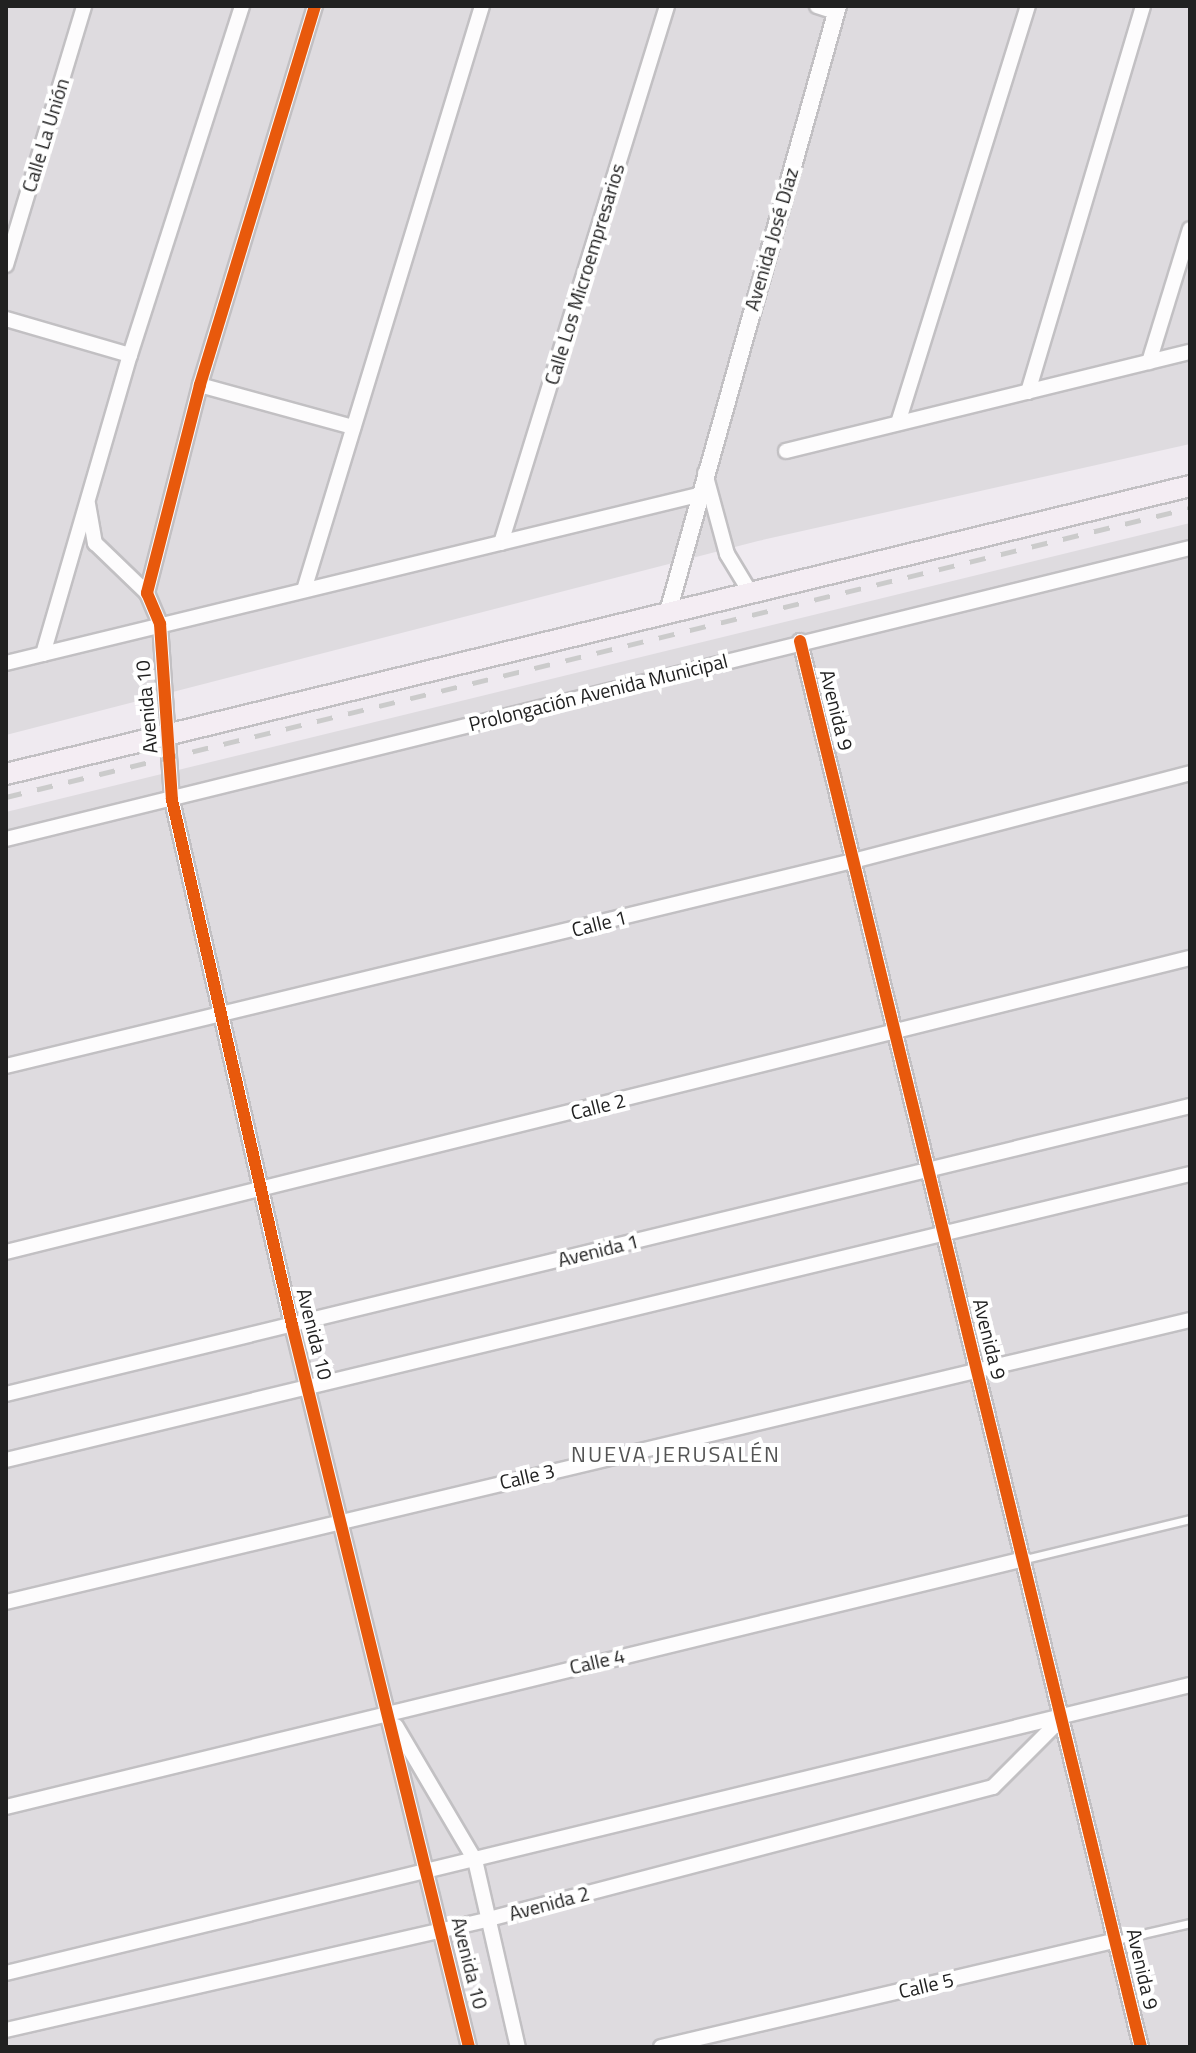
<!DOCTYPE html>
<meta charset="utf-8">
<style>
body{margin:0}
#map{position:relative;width:1196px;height:2053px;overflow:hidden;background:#efeaf0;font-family:"Titillium Web",sans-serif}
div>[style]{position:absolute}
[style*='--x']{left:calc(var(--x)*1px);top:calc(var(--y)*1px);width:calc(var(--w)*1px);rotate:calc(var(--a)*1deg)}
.residential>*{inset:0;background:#dedbdf}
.roads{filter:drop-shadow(2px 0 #c2c0c3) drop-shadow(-2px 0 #c2c0c3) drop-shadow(0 2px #c2c0c3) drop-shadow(0 -2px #c2c0c3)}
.service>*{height:7px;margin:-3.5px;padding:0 3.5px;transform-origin:3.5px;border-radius:3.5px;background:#fdfcfd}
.minor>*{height:14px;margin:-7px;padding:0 7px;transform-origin:7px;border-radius:7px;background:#fdfcfd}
.tertiary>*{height:16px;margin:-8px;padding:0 8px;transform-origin:8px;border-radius:8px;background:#fdfcfd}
.secondary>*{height:20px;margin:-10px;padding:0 10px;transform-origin:10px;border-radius:10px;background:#f4edf3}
.rail>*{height:5px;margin-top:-2.5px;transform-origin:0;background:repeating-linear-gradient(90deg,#cbcbcb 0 16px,transparent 0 32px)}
.cycleway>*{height:12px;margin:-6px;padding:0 6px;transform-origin:6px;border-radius:6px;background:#e8590c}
span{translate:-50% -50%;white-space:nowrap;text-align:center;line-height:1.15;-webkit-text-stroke:8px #fff;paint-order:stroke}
.street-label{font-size:20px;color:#212121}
.neighbourhood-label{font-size:22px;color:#545454;letter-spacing:2px}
.frame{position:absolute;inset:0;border:8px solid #212121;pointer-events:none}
</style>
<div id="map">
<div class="residential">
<div style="clip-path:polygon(6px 6px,1190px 6px,1190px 444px,758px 541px,6px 735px)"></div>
<div style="clip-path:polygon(1190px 523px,1190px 2047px,6px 2047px,6px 812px)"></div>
</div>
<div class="roads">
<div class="service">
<div style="--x:1025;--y:1559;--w:170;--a:-13.6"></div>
<div style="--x:1116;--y:1940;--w:76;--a:-12.9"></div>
</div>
<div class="minor">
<div style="--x:315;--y:6;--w:396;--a:106.9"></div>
<div style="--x:200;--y:385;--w:215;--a:104.3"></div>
<div style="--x:147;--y:593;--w:34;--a:67"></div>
<div style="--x:160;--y:624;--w:176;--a:86.1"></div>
<div style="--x:172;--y:800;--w:539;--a:77.12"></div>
<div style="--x:292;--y:1325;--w:743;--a:76.23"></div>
<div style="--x:817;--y:6;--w:20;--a:18"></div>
<div style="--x:6;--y:265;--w:270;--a:-73.2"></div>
<div style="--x:6;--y:319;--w:129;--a:16.2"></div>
<div style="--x:1149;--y:362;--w:139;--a:-72.9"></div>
<div style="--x:200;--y:385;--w:159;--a:15.4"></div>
<div style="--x:1028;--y:392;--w:403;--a:-73.4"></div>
<div style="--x:898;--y:423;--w:437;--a:-72.7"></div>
<div style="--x:786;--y:451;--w:416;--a:-13.8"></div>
<div style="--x:705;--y:473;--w:84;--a:74.8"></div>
<div style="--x:727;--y:554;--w:44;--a:58.8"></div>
<div style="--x:88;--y:504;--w:40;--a:80"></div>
<div style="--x:95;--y:543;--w:72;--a:43.9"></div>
<div style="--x:501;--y:543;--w:562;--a:-72.82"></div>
<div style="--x:304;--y:590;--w:611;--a:-73.05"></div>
<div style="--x:800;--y:641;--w:1447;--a:76.37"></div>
<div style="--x:43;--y:654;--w:311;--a:-73.8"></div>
<div style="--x:130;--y:355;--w:367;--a:-72.2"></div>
<div style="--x:6;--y:663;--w:712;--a:-13.65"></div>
<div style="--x:6;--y:839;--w:1219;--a:-13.81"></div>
<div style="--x:6;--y:1066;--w:871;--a:-13.61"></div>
<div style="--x:853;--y:861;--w:348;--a:-14.6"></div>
<div style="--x:6;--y:1252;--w:1220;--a:-13.95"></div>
<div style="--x:6;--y:1394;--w:1219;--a:-13.67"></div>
<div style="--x:6;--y:1460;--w:1218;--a:-13.58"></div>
<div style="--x:6;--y:1602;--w:1217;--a:-13.4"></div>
<div style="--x:396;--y:1726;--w:156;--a:59.5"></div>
<div style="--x:475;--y:1860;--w:192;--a:77.1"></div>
<div style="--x:6;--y:1807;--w:1048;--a:-13.69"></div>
<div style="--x:6;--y:1973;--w:1219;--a:-13.67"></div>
<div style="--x:6;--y:2030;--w:496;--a:-12.9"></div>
<div style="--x:489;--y:1919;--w:521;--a:-14.68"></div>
<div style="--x:993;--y:1787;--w:99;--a:-45"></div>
<div style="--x:661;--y:2047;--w:467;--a:-13.2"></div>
</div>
<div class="tertiary">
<div style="--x:668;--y:612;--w:629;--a:-74.33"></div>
</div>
<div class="secondary">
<div style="--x:6;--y:774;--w:1219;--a:-13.67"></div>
</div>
</div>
<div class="rail">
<div style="--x:6;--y:797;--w:1219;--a:-13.72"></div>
</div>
<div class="cycleway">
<div style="--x:315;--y:6;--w:396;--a:106.9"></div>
<div style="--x:200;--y:385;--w:215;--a:104.3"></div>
<div style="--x:147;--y:593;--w:34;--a:67"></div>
<div style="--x:160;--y:624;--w:176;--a:86.1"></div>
<div style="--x:172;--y:800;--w:539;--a:77.12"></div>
<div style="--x:292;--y:1325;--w:743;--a:76.23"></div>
<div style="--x:800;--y:641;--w:1447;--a:76.37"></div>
</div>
<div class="street-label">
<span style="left:45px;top:135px;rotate:-73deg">Calle La Unión</span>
<span style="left:771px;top:239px;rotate:-74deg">Avenida José Díaz</span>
<span style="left:584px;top:274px;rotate:-73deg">Calle Los Microempresarios</span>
<span style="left:598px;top:692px;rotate:-14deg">Prolongación Avenida Municipal</span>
<span style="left:146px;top:707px;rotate:-95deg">Avenida 10</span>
<span style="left:837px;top:710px;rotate:76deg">Avenida 9</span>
<span style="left:599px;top:923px;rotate:-14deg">Calle 1</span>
<span style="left:598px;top:1106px;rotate:-14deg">Calle 2</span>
<span style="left:598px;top:1250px;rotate:-14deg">Avenida 1</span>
<span style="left:315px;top:1334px;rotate:76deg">Avenida 10</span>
<span style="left:990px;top:1339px;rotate:76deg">Avenida 9</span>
<span style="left:527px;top:1476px;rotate:-13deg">Calle 3</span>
<span style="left:597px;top:1661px;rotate:-13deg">Calle 4</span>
<span style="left:549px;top:1903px;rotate:-15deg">Avenida 2</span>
<span style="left:470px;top:1963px;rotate:76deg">Avenida 10</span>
<span style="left:1143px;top:1969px;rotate:77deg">Avenida 9</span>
<span style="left:926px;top:1985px;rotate:-13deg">Calle 5</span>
</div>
<div class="neighbourhood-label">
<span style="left:676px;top:1455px">NUEVA JERUSALÉN</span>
</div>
<div class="frame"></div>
</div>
